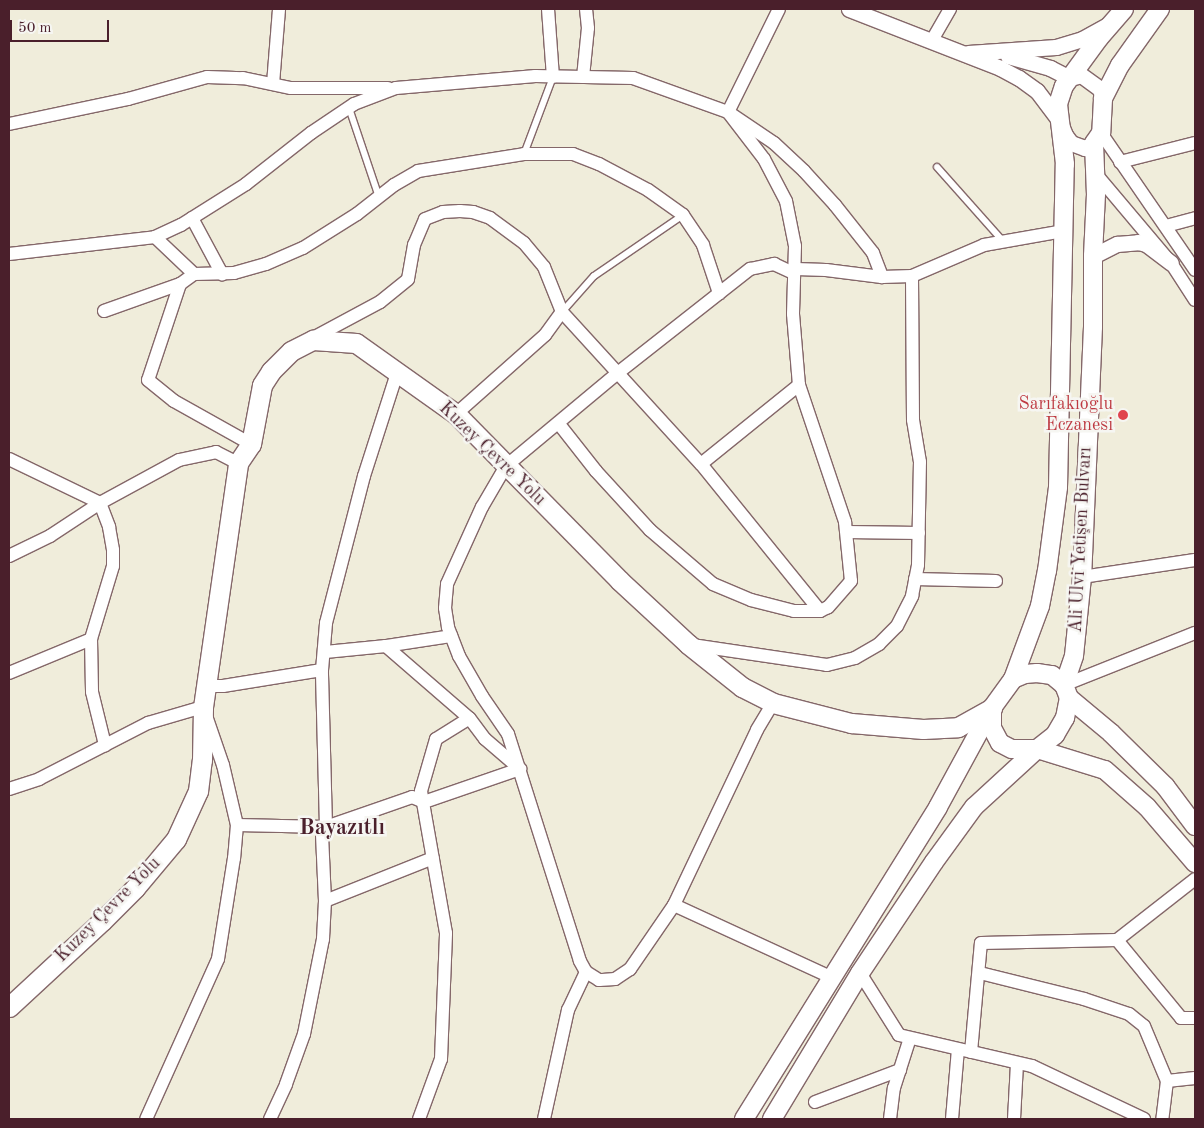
<!DOCTYPE html>
<meta charset="utf-8">
<style>
body{margin:0}
#map{position:relative;width:1204px;height:1128px;overflow:hidden;background:#f0eddb;font-family:"Old Standard TT",serif}
div>[style]{position:absolute}
[style*='--x']{left:calc(var(--x)*1px);top:calc(var(--y)*1px);width:calc(var(--w)*1px);rotate:calc(var(--a)*1deg)}
.roads{filter:drop-shadow(1px 0 #846769) drop-shadow(-1px 0 #846769) drop-shadow(0 1px #846769) drop-shadow(0 -1px #846769)}
.service>*{height:6px;margin:-3px;padding:0 3px;transform-origin:3px;border-radius:3px;background:#fff}
.minor>*{height:12px;margin:-6px;padding:0 6px;transform-origin:6px;border-radius:6px;background:#fff}
.tertiary>*{height:15px;margin:-7.5px;padding:0 7.5px;transform-origin:7.5px;border-radius:7.5px;background:#fff}
.secondary>*{height:18px;margin:-9px;padding:0 9px;transform-origin:9px;border-radius:9px;background:#fff}
.primary>*{height:19px;margin:-9.5px;padding:0 9.5px;transform-origin:9.5px;border-radius:9.5px;background:#fff}
.dots>*{width:14px;height:14px;translate:-50% -50%;box-sizing:border-box;border:2px solid #f6f6f2;border-radius:50%}
span{translate:-50% -50%;white-space:nowrap;text-align:center;line-height:1.15;-webkit-text-stroke:5px #f6f6f2;paint-order:stroke}
.health-label{font-size:18px;color:#be3a42}
.right{translate:-100% -50%;text-align:right}
.street-label{font-size:18px;color:#4a1f2b}
.district-label{font-size:22px;color:#4a1f2b;font-weight:700}
.frame{position:absolute;inset:0;border:10px solid #4a1f2b;pointer-events:none}
.scale{position:absolute;left:10px;top:20px;width:99px;height:22px;box-sizing:border-box;border:2px solid #4a1f2b;border-top:0;padding-left:6px;font-size:15px;line-height:18px;white-space:nowrap;color:#4a1f2b;-webkit-text-stroke:4px #f6f6f2;paint-order:stroke}
</style>
<div id="map">
<div class="roads">
<div class="service">
<div style="--x:349;--y:108;--w:94;--a:71.4"></div>
<div style="--x:524;--y:154;--w:82;--a:-69.4"></div>
<div style="--x:937;--y:167;--w:98;--a:48.3"></div>
<div style="--x:562;--y:312;--w:48;--a:-48.4"></div>
<div style="--x:594;--y:276;--w:108;--a:-34.4"></div>
</div>
<div class="minor">
<div style="--x:548;--y:9;--w:68;--a:85.8"></div>
<div style="--x:779;--y:9;--w:115;--a:116.3"></div>
<div style="--x:728;--y:112;--w:55;--a:34"></div>
<div style="--x:774;--y:143;--w:41;--a:43"></div>
<div style="--x:804;--y:171;--w:46;--a:47.6"></div>
<div style="--x:835;--y:205;--w:61;--a:51.6"></div>
<div style="--x:873;--y:253;--w:26;--a:69"></div>
<div style="--x:931;--y:42;--w:38;--a:-60"></div>
<div style="--x:583;--y:77;--w:49;--a:-84.2"></div>
<div style="--x:588;--y:28;--w:19;--a:-96"></div>
<div style="--x:273;--y:84;--w:75;--a:-85.4"></div>
<div style="--x:9;--y:124;--w:122;--a:-11.9"></div>
<div style="--x:128;--y:99;--w:82;--a:-15.6"></div>
<div style="--x:207;--y:77;--w:36;--a:2"></div>
<div style="--x:243;--y:78;--w:49;--a:11.8"></div>
<div style="--x:291;--y:88;--w:97;--a:0"></div>
<div style="--x:1101;--y:133;--w:166;--a:55.5"></div>
<div style="--x:1120;--y:162;--w:77;--a:-14.2"></div>
<div style="--x:1096;--y:174;--w:116;--a:49.9"></div>
<div style="--x:1171;--y:263;--w:44;--a:57"></div>
<div style="--x:192;--y:218;--w:64;--a:61.8"></div>
<div style="--x:1166;--y:226;--w:30;--a:-15"></div>
<div style="--x:155;--y:237;--w:54;--a:43.5"></div>
<div style="--x:194;--y:274;--w:40;--a:-1.4"></div>
<div style="--x:234;--y:273;--w:33;--a:-16"></div>
<div style="--x:266;--y:264;--w:40;--a:-23.4"></div>
<div style="--x:303;--y:248;--w:64;--a:-32.2"></div>
<div style="--x:357;--y:214;--w:47;--a:-38.1"></div>
<div style="--x:394;--y:185;--w:28;--a:-30"></div>
<div style="--x:418;--y:171;--w:107;--a:-9.1"></div>
<div style="--x:524;--y:154;--w:49;--a:0"></div>
<div style="--x:573;--y:154;--w:28;--a:21"></div>
<div style="--x:599;--y:164;--w:55;--a:28"></div>
<div style="--x:648;--y:190;--w:43;--a:35.5"></div>
<div style="--x:683;--y:215;--w:36;--a:56"></div>
<div style="--x:703;--y:245;--w:51;--a:71.6"></div>
<div style="--x:9;--y:254;--w:147;--a:-6.6"></div>
<div style="--x:155;--y:237;--w:29;--a:-25"></div>
<div style="--x:181;--y:225;--w:77;--a:-32.2"></div>
<div style="--x:246;--y:184;--w:83;--a:-38.1"></div>
<div style="--x:311;--y:133;--w:52;--a:-34"></div>
<div style="--x:354;--y:104;--w:45;--a:-20.9"></div>
<div style="--x:396;--y:88;--w:140;--a:-4.9"></div>
<div style="--x:535;--y:76;--w:98;--a:1.2"></div>
<div style="--x:633;--y:78;--w:101;--a:19.7"></div>
<div style="--x:728;--y:112;--w:59;--a:52.5"></div>
<div style="--x:764;--y:159;--w:47;--a:62.4"></div>
<div style="--x:786;--y:201;--w:46;--a:78.7"></div>
<div style="--x:795;--y:246;--w:68;--a:91.7"></div>
<div style="--x:793;--y:314;--w:71;--a:85.2"></div>
<div style="--x:799;--y:385;--w:145;--a:71.4"></div>
<div style="--x:845;--y:522;--w:59;--a:84.2"></div>
<div style="--x:851;--y:581;--w:35;--a:131"></div>
<div style="--x:828;--y:607;--w:9;--a:153"></div>
<div style="--x:820;--y:611;--w:26;--a:180"></div>
<div style="--x:794;--y:611;--w:44;--a:-165.7"></div>
<div style="--x:751;--y:600;--w:41;--a:-157.2"></div>
<div style="--x:713;--y:584;--w:83;--a:-139.4"></div>
<div style="--x:650;--y:530;--w:80;--a:-132.5"></div>
<div style="--x:596;--y:471;--w:60;--a:-128.2"></div>
<div style="--x:194;--y:274;--w:17;--a:144"></div>
<div style="--x:180;--y:284;--w:101;--a:108.4"></div>
<div style="--x:148;--y:380;--w:33;--a:39"></div>
<div style="--x:174;--y:401;--w:88;--a:29.2"></div>
<div style="--x:104;--y:311;--w:81;--a:-19.6"></div>
<div style="--x:311;--y:339;--w:78;--a:-28.2"></div>
<div style="--x:380;--y:302;--w:36;--a:-39"></div>
<div style="--x:408;--y:279;--w:35;--a:-80"></div>
<div style="--x:414;--y:245;--w:28;--a:-67"></div>
<div style="--x:425;--y:219;--w:19;--a:-21"></div>
<div style="--x:443;--y:212;--w:17;--a:-3"></div>
<div style="--x:460;--y:211;--w:13;--a:4"></div>
<div style="--x:473;--y:212;--w:18;--a:19"></div>
<div style="--x:490;--y:218;--w:42;--a:36.3"></div>
<div style="--x:524;--y:243;--w:31;--a:50"></div>
<div style="--x:544;--y:267;--w:48;--a:68.2"></div>
<div style="--x:562;--y:312;--w:206;--a:47.6"></div>
<div style="--x:701;--y:464;--w:189;--a:51"></div>
<div style="--x:456;--y:414;--w:119;--a:-41.6"></div>
<div style="--x:545;--y:335;--w:29;--a:-54"></div>
<div style="--x:9;--y:459;--w:101;--a:25.8"></div>
<div style="--x:100;--y:503;--w:26;--a:69"></div>
<div style="--x:109;--y:527;--w:23;--a:80"></div>
<div style="--x:113;--y:550;--w:16;--a:90"></div>
<div style="--x:113;--y:566;--w:76;--a:106.8"></div>
<div style="--x:91;--y:639;--w:53;--a:88.9"></div>
<div style="--x:92;--y:692;--w:55;--a:76.2"></div>
<div style="--x:701;--y:464;--w:126;--a:-38.9"></div>
<div style="--x:847;--y:532;--w:72;--a:0.8"></div>
<div style="--x:9;--y:556;--w:46;--a:-26"></div>
<div style="--x:50;--y:536;--w:60;--a:-33.4"></div>
<div style="--x:100;--y:503;--w:90;--a:-28.6"></div>
<div style="--x:179;--y:460;--w:38;--a:-12"></div>
<div style="--x:216;--y:452;--w:25;--a:27"></div>
<div style="--x:1082;--y:577;--w:114;--a:-8.6"></div>
<div style="--x:915;--y:579;--w:81;--a:1.4"></div>
<div style="--x:692;--y:645;--w:136;--a:8.4"></div>
<div style="--x:827;--y:665;--w:29;--a:-14"></div>
<div style="--x:855;--y:658;--w:28;--a:-30"></div>
<div style="--x:879;--y:644;--w:25;--a:-45"></div>
<div style="--x:897;--y:626;--w:34;--a:-63"></div>
<div style="--x:912;--y:596;--w:32;--a:-79"></div>
<div style="--x:918;--y:565;--w:103;--a:-88.9"></div>
<div style="--x:920;--y:462;--w:43;--a:-99.5"></div>
<div style="--x:913;--y:420;--w:144;--a:-90.4"></div>
<div style="--x:912;--y:276;--w:78;--a:-23.3"></div>
<div style="--x:984;--y:245;--w:80;--a:-10"></div>
<div style="--x:386;--y:646;--w:66;--a:-8.7"></div>
<div style="--x:9;--y:673;--w:89;--a:-22.5"></div>
<div style="--x:1064;--y:685;--w:141;--a:-21.7"></div>
<div style="--x:206;--y:686;--w:17;--a:0"></div>
<div style="--x:223;--y:686;--w:100;--a:-9.2"></div>
<div style="--x:773;--y:703;--w:31;--a:121"></div>
<div style="--x:757;--y:730;--w:194;--a:115.4"></div>
<div style="--x:674;--y:905;--w:78;--a:124.5"></div>
<div style="--x:630;--y:969;--w:18;--a:146"></div>
<div style="--x:615;--y:979;--w:16;--a:176"></div>
<div style="--x:599;--y:980;--w:15;--a:-148"></div>
<div style="--x:586;--y:972;--w:13;--a:-119"></div>
<div style="--x:580;--y:961;--w:238;--a:-107.6"></div>
<div style="--x:508;--y:734;--w:46;--a:-124.4"></div>
<div style="--x:482;--y:696;--w:46;--a:-119.9"></div>
<div style="--x:459;--y:656;--w:31;--a:-111"></div>
<div style="--x:448;--y:627;--w:19;--a:-99"></div>
<div style="--x:445;--y:608;--w:24;--a:-85"></div>
<div style="--x:447;--y:584;--w:85;--a:-65.6"></div>
<div style="--x:482;--y:507;--w:48;--a:-59.7"></div>
<div style="--x:506;--y:466;--w:147;--a:-39.8"></div>
<div style="--x:619;--y:372;--w:167;--a:-38.2"></div>
<div style="--x:750;--y:269;--w:25;--a:-12"></div>
<div style="--x:774;--y:264;--w:21;--a:25"></div>
<div style="--x:793;--y:273;--w:5;--a:-53"></div>
<div style="--x:796;--y:269;--w:30;--a:2"></div>
<div style="--x:826;--y:270;--w:56;--a:7.1"></div>
<div style="--x:882;--y:277;--w:30;--a:-2"></div>
<div style="--x:9;--y:789;--w:32;--a:-18"></div>
<div style="--x:39;--y:779;--w:123;--a:-27.2"></div>
<div style="--x:148;--y:723;--w:57;--a:-16.2"></div>
<div style="--x:203;--y:707;--w:61;--a:71"></div>
<div style="--x:223;--y:765;--w:62;--a:76.9"></div>
<div style="--x:237;--y:825;--w:33;--a:95"></div>
<div style="--x:234;--y:858;--w:102;--a:99"></div>
<div style="--x:218;--y:959;--w:175;--a:114.2"></div>
<div style="--x:237;--y:825;--w:89;--a:1.3"></div>
<div style="--x:326;--y:827;--w:91;--a:-19.2"></div>
<div style="--x:412;--y:797;--w:13;--a:23"></div>
<div style="--x:424;--y:802;--w:102;--a:-19"></div>
<div style="--x:520;--y:769;--w:46;--a:-139.4"></div>
<div style="--x:485;--y:739;--w:26;--a:-127"></div>
<div style="--x:469;--y:718;--w:110;--a:-139.1"></div>
<div style="--x:386;--y:646;--w:61;--a:174.4"></div>
<div style="--x:325;--y:901;--w:116;--a:-21.7"></div>
<div style="--x:674;--y:905;--w:175;--a:24.7"></div>
<div style="--x:1117;--y:940;--w:101;--a:50.6"></div>
<div style="--x:1181;--y:1018;--w:14;--a:0"></div>
<div style="--x:860;--y:973;--w:73;--a:57.8"></div>
<div style="--x:899;--y:1035;--w:137;--a:13.1"></div>
<div style="--x:1032;--y:1066;--w:124;--a:25.3"></div>
<div style="--x:980;--y:973;--w:107;--a:14"></div>
<div style="--x:1084;--y:999;--w:47;--a:18.4"></div>
<div style="--x:1129;--y:1014;--w:19;--a:39"></div>
<div style="--x:1144;--y:1026;--w:60;--a:67.3"></div>
<div style="--x:1167;--y:1081;--w:38;--a:97"></div>
<div style="--x:971;--y:1052;--w:109;--a:-84.8"></div>
<div style="--x:981;--y:943;--w:136;--a:-1.3"></div>
<div style="--x:1117;--y:940;--w:99;--a:-38"></div>
<div style="--x:1167;--y:1081;--w:28;--a:-6"></div>
<div style="--x:815;--y:1102;--w:91;--a:-20.6"></div>
<div style="--x:270;--y:1119;--w:38;--a:-65"></div>
<div style="--x:286;--y:1084;--w:53;--a:-70.2"></div>
<div style="--x:304;--y:1034;--w:97;--a:-78.7"></div>
<div style="--x:323;--y:939;--w:38;--a:-87"></div>
<div style="--x:325;--y:901;--w:67;--a:-92.6"></div>
<div style="--x:322;--y:834;--w:8;--a:-60"></div>
<div style="--x:326;--y:827;--w:157;--a:-91.5"></div>
<div style="--x:322;--y:670;--w:47;--a:-85.1"></div>
<div style="--x:326;--y:623;--w:152;--a:-75.5"></div>
<div style="--x:364;--y:476;--w:108;--a:-72.2"></div>
<div style="--x:419;--y:1119;--w:64;--a:-69.9"></div>
<div style="--x:441;--y:1059;--w:126;--a:-87.7"></div>
<div style="--x:446;--y:933;--w:144;--a:-100"></div>
<div style="--x:421;--y:791;--w:54;--a:-73.9"></div>
<div style="--x:436;--y:739;--w:39;--a:-32"></div>
<div style="--x:544;--y:1119;--w:112;--a:-77.6"></div>
<div style="--x:568;--y:1010;--w:42;--a:-64.7"></div>
<div style="--x:890;--y:1119;--w:31;--a:-83"></div>
<div style="--x:894;--y:1088;--w:52;--a:-72.3"></div>
<div style="--x:952;--y:1119;--w:70;--a:-85.1"></div>
<div style="--x:1014;--y:1119;--w:56;--a:-86.9"></div>
</div>
<div class="tertiary">
<div style="--x:849;--y:9;--w:162;--a:21.3"></div>
<div style="--x:1000;--y:68;--w:21;--a:28"></div>
<div style="--x:1019;--y:78;--w:22;--a:36"></div>
<div style="--x:1037;--y:91;--w:36;--a:53"></div>
<div style="--x:1059;--y:120;--w:16;--a:68"></div>
<div style="--x:1065;--y:135;--w:10;--a:53"></div>
<div style="--x:1071;--y:143;--w:15;--a:20"></div>
<div style="--x:1085;--y:148;--w:10;--a:-29"></div>
<div style="--x:968;--y:53;--w:88;--a:-3.9"></div>
<div style="--x:1056;--y:47;--w:27;--a:-17"></div>
<div style="--x:1082;--y:39;--w:29;--a:-29"></div>
<div style="--x:1008;--y:56;--w:44;--a:15.9"></div>
<div style="--x:1050;--y:68;--w:22;--a:27"></div>
<div style="--x:1070;--y:78;--w:11;--a:-15"></div>
<div style="--x:1081;--y:75;--w:24;--a:36"></div>
<div style="--x:1100;--y:89;--w:10;--a:73"></div>
<div style="--x:1093;--y:256;--w:27;--a:-27"></div>
<div style="--x:1117;--y:244;--w:21;--a:-5"></div>
<div style="--x:1138;--y:242;--w:8;--a:14"></div>
<div style="--x:1146;--y:244;--w:31;--a:37"></div>
</div>
<div class="secondary">
<div style="--x:1160;--y:9;--w:69;--a:125.5"></div>
<div style="--x:1120;--y:65;--w:38;--a:117"></div>
<div style="--x:1103;--y:99;--w:34;--a:93"></div>
<div style="--x:1101;--y:133;--w:12;--a:125"></div>
<div style="--x:1094;--y:143;--w:51;--a:87.8"></div>
<div style="--x:1096;--y:194;--w:62;--a:92.8"></div>
<div style="--x:1093;--y:256;--w:71;--a:90"></div>
<div style="--x:1093;--y:327;--w:250;--a:92.5"></div>
<div style="--x:1082;--y:577;--w:79;--a:95.8"></div>
<div style="--x:1074;--y:656;--w:31;--a:109"></div>
<div style="--x:1064;--y:685;--w:14;--a:69"></div>
<div style="--x:1069;--y:698;--w:55;--a:39.8"></div>
<div style="--x:1111;--y:733;--w:76;--a:44.5"></div>
<div style="--x:1165;--y:786;--w:50;--a:53.1"></div>
<div style="--x:1013;--y:679;--w:13;--a:-23"></div>
<div style="--x:1025;--y:674;--w:12;--a:-5"></div>
<div style="--x:1037;--y:673;--w:15;--a:8"></div>
<div style="--x:1052;--y:675;--w:16;--a:40"></div>
<div style="--x:992;--y:708;--w:20;--a:90"></div>
<div style="--x:992;--y:728;--w:17;--a:62"></div>
<div style="--x:1000;--y:743;--w:13;--a:27"></div>
<div style="--x:1012;--y:749;--w:25;--a:0"></div>
<div style="--x:1037;--y:749;--w:23;--a:-38"></div>
<div style="--x:1055;--y:735;--w:20;--a:-60"></div>
<div style="--x:1065;--y:718;--w:20;--a:-79"></div>
<div style="--x:744;--y:1119;--w:367;--a:-58.1"></div>
<div style="--x:938;--y:807;--w:113;--a:-61.4"></div>
<div style="--x:992;--y:708;--w:36;--a:-54"></div>
<div style="--x:1013;--y:679;--w:78;--a:-69.7"></div>
<div style="--x:1040;--y:606;--w:36;--a:-79"></div>
<div style="--x:1047;--y:571;--w:85;--a:-82.5"></div>
<div style="--x:1058;--y:487;--w:323;--a:-88.8"></div>
<div style="--x:1065;--y:164;--w:60;--a:-96.7"></div>
<div style="--x:1058;--y:104;--w:19;--a:-72"></div>
<div style="--x:1064;--y:86;--w:59;--a:-53.9"></div>
<div style="--x:1099;--y:38;--w:38;--a:-49"></div>
<div style="--x:772;--y:1119;--w:170;--a:-58.9"></div>
<div style="--x:860;--y:973;--w:133;--a:-56.3"></div>
<div style="--x:934;--y:862;--w:68;--a:-54"></div>
<div style="--x:974;--y:807;--w:86;--a:-42.6"></div>
<div style="--x:1037;--y:749;--w:71;--a:17.2"></div>
<div style="--x:1105;--y:770;--w:56;--a:41.4"></div>
<div style="--x:1147;--y:807;--w:74;--a:49.4"></div>
</div>
<div class="primary">
<div style="--x:9;--y:1007;--w:127;--a:-42.8"></div>
<div style="--x:102;--y:921;--w:47;--a:-45"></div>
<div style="--x:135;--y:888;--w:64;--a:-50.1"></div>
<div style="--x:176;--y:839;--w:53;--a:-65.4"></div>
<div style="--x:198;--y:791;--w:31;--a:-83"></div>
<div style="--x:202;--y:760;--w:53;--a:-88.9"></div>
<div style="--x:203;--y:707;--w:246;--a:-81.8"></div>
<div style="--x:238;--y:463;--w:23;--a:-56"></div>
<div style="--x:251;--y:444;--w:60;--a:-79.4"></div>
<div style="--x:262;--y:385;--w:17;--a:-57"></div>
<div style="--x:271;--y:371;--w:28;--a:-45"></div>
<div style="--x:291;--y:351;--w:25;--a:-27"></div>
<div style="--x:313;--y:340;--w:43;--a:4"></div>
<div style="--x:356;--y:343;--w:123;--a:35.4"></div>
<div style="--x:456;--y:414;--w:233;--a:45.5"></div>
<div style="--x:619;--y:580;--w:94;--a:42.8"></div>
<div style="--x:688;--y:644;--w:69;--a:38.5"></div>
<div style="--x:742;--y:687;--w:35;--a:27"></div>
<div style="--x:773;--y:703;--w:81;--a:14.4"></div>
<div style="--x:851;--y:723;--w:72;--a:4.8"></div>
<div style="--x:923;--y:729;--w:35;--a:-3"></div>
<div style="--x:958;--y:727;--w:39;--a:-29"></div>
</div>
</div>
<div class="dots">
<div style="left:1123px;top:415px;background:#e0444e"></div>
</div>
<div class="health-label">
<span class="right" style="left:1113px;top:415px">Sarıfakıoğlu<br>Eczanesi</span>
</div>
<div class="street-label">
<span style="left:492px;top:454px;rotate:44deg">Kuzey Çevre Yolu</span>
<span style="left:1081px;top:540px;rotate:-87deg">Ali Ulvi Yetişen Bulvarı</span>
<span style="left:108px;top:910px;rotate:-45deg">Kuzey Çevre Yolu</span>
</div>
<div class="district-label">
<span style="left:342px;top:829px">Bayazıtlı</span>
</div>
<div class="frame"></div>
<div class="scale">50 m</div>
</div>
